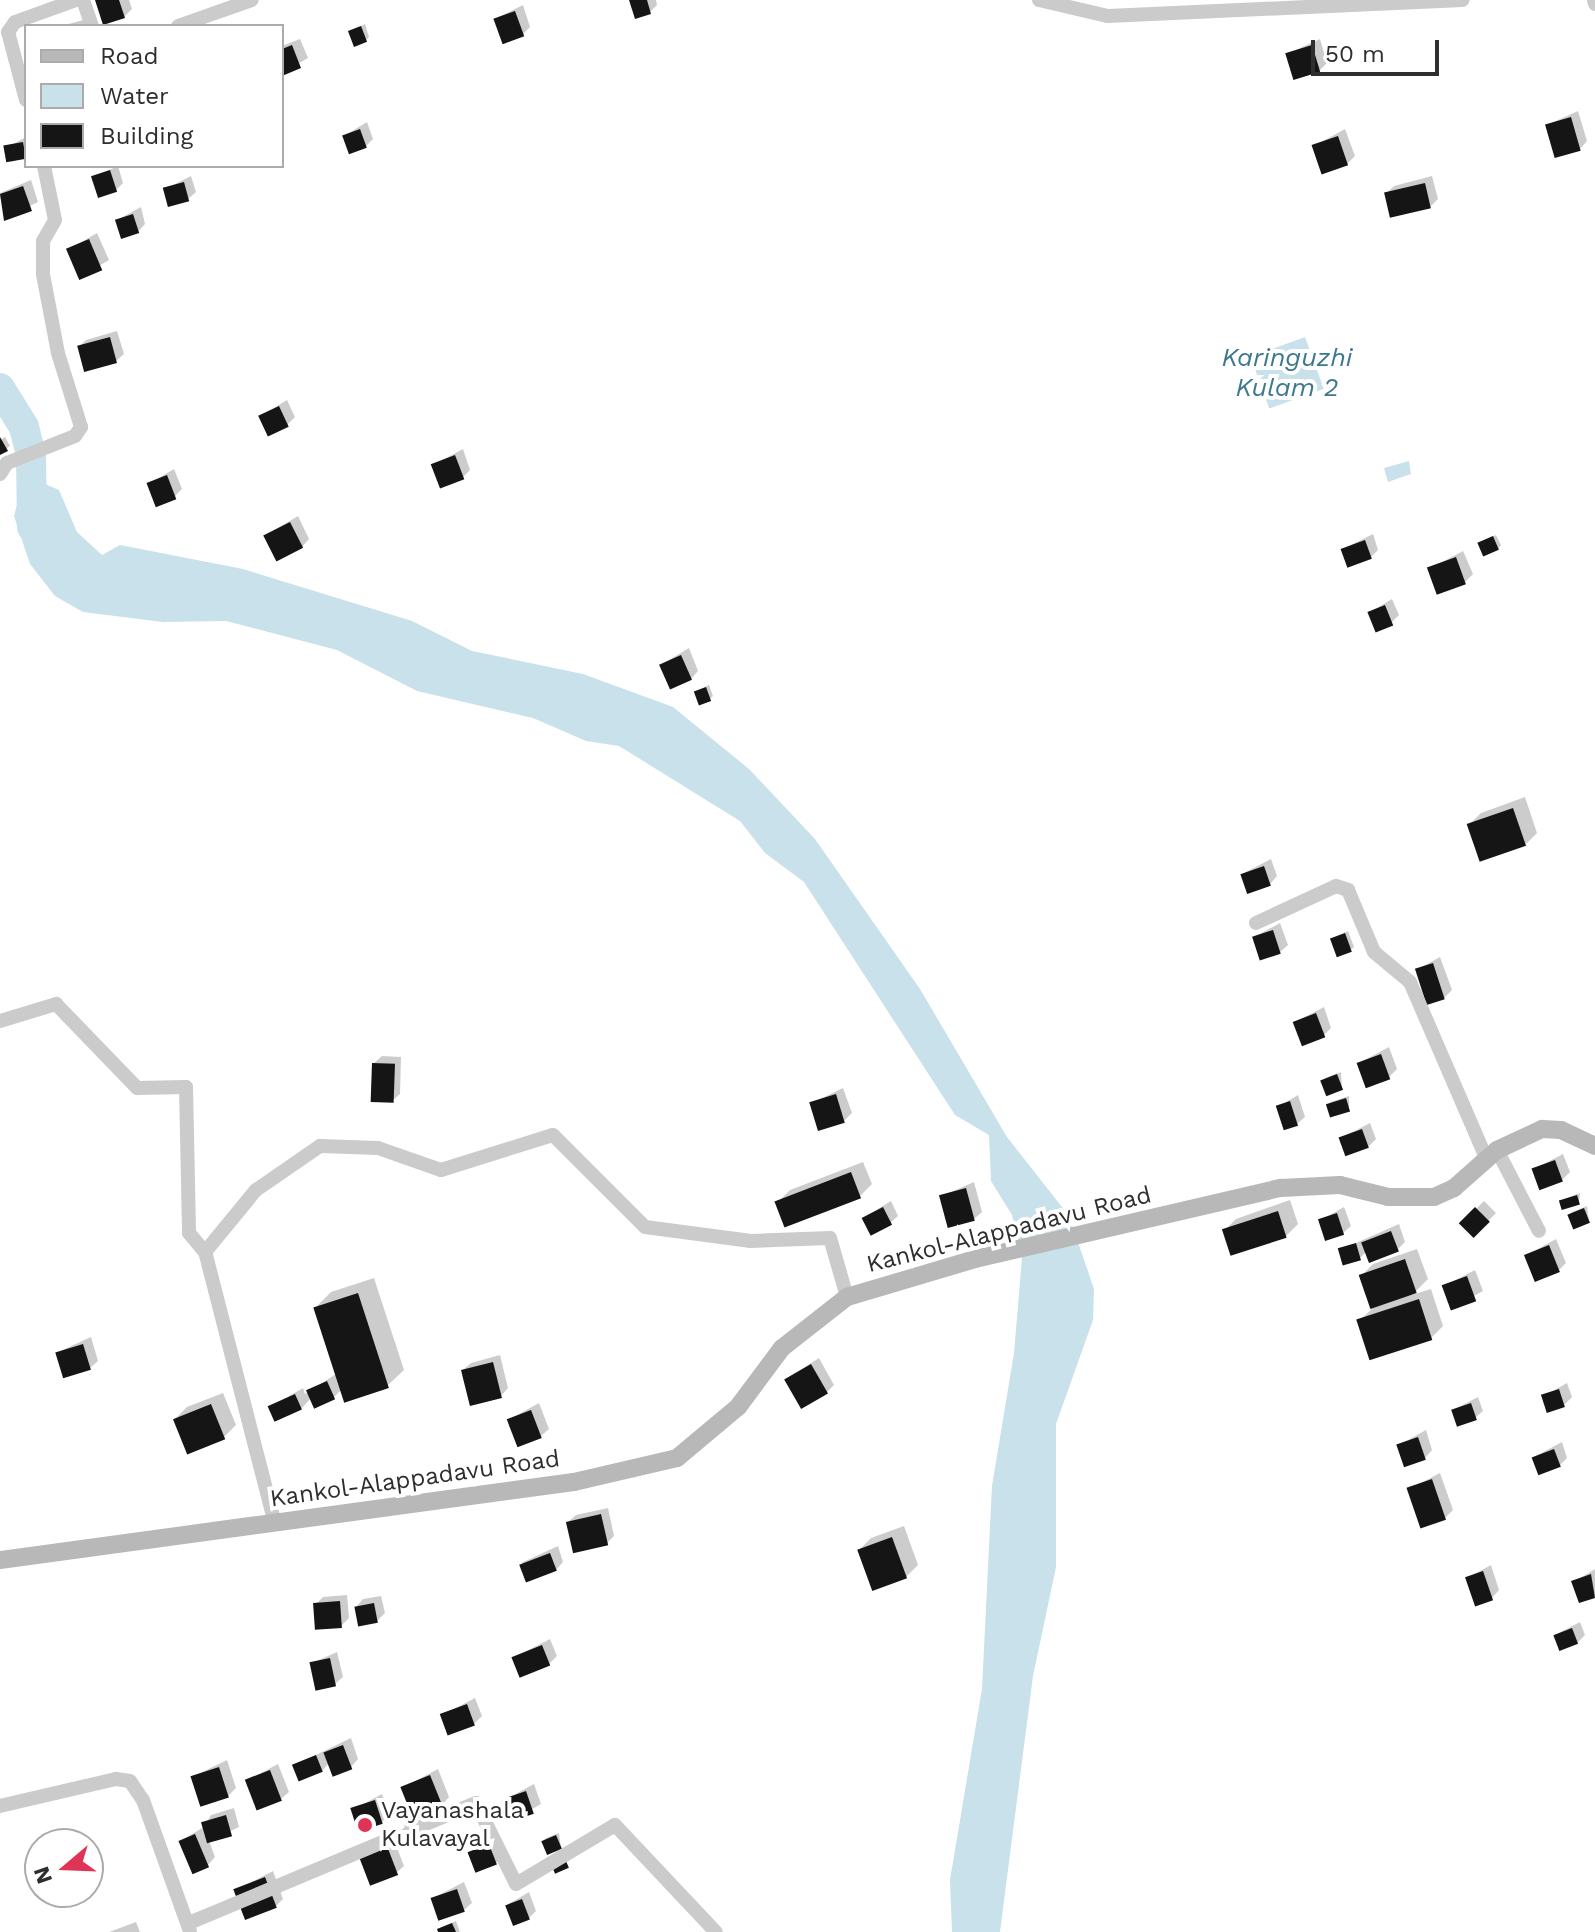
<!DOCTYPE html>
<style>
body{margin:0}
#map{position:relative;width:1595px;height:1932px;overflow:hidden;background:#fff;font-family:"Work Sans",sans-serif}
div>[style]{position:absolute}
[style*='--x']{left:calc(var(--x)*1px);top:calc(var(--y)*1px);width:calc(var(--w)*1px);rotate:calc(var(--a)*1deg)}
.water>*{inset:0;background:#c8e1ea;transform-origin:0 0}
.shadow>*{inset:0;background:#0003;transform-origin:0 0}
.river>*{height:30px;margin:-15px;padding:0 15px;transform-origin:15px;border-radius:15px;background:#c8e1ea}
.building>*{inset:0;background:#151515;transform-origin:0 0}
.minor>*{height:14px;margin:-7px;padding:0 7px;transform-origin:7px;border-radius:7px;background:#cbcbcb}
.secondary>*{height:18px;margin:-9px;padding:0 9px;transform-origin:9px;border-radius:9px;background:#b8b8b8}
.dots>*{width:22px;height:22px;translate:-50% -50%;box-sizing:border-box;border:4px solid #fff;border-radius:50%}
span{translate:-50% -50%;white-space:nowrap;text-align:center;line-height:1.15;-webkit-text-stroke:8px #fff;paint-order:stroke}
.street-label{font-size:24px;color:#2e2e2e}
.poi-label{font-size:24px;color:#2e2e2e}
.left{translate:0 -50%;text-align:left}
.water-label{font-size:26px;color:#3e788e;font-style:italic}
.legend{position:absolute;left:24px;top:24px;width:260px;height:144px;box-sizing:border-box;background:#fff;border:2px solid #ababab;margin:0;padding:10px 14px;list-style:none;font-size:24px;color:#2e2e2e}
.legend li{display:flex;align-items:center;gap:16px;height:40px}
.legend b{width:40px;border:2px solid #ababab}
.north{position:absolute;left:24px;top:1828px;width:80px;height:80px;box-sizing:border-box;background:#fff;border:2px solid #ababab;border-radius:50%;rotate:251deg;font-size:22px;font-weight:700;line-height:32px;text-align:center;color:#2e2e2e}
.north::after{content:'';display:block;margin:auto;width:28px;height:36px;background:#e03456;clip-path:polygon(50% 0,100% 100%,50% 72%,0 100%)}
.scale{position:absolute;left:1311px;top:40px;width:128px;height:36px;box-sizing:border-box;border:4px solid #2e2e2e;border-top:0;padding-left:10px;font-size:24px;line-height:28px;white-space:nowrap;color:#2e2e2e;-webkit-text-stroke:6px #fff;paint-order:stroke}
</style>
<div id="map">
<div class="water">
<div style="left:1305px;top:337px;width:55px;height:58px;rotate:70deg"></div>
<div style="clip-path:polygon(1409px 461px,1411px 474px,1388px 482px,1384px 468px)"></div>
<div style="clip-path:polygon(45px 484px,59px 490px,77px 532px,102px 555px,120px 545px,243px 569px,412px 621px,472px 651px,583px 674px,673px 707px,749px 769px,815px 839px,920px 989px,1007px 1137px,1069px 1216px,1094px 1289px,1093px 1320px,1056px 1424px,1056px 1567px,1033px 1676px,1000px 1932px,952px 1932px,950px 1880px,982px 1689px,992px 1486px,1014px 1353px,1022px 1258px,1012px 1215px,991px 1181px,989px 1135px,955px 1115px,804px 882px,765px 853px,740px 821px,619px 746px,586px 741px,533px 718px,417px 691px,337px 650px,226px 621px,163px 622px,83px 612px,55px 596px,30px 564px,14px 516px,22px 486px)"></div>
</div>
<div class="shadow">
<div style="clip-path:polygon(97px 0,129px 0,132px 9px,124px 17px)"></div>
<div style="clip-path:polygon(631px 0,656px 0,657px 5px,650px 12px)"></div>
<div style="clip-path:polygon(523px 5px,530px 27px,523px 34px,495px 19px)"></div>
<div style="clip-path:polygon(87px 19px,88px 26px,64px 26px,65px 25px)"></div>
<div style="clip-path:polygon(365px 24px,369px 37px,366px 40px,350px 31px)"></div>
<div style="clip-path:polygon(300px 39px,308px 58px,282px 73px,282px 46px)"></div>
<div style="clip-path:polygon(1320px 39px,1327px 63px,1319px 71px,1287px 54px)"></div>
<div style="clip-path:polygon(1578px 111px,1587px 141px,1580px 149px,1547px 125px)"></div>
<div style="clip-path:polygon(367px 122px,373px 139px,366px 146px,344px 136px)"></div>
<div style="clip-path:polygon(1345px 129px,1355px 156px,1347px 164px,1314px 146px)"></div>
<div style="clip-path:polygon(26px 137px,26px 157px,11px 162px,6px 148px)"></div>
<div style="clip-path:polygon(118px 166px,123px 183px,116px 190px,93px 177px)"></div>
<div style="clip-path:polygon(191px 176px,196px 192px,188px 199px,165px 189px)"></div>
<div style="clip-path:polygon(1432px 176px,1438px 199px,1430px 207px,1387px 193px,1394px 186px)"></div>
<div style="clip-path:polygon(31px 180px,38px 202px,5px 218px,0 193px)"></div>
<div style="clip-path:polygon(141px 207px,145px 224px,138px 232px,117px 220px)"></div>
<div style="clip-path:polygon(97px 233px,109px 260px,80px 277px,68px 250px)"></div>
<div style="clip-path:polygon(117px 331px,124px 354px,116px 361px,79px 347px,86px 340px)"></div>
<div style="clip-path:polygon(287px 400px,295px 417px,287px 425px,261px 416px)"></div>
<div style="clip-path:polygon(5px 437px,10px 446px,0 453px,0 440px)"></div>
<div style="clip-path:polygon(463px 449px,470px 470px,462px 478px,433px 465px)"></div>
<div style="clip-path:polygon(174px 469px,182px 489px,174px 497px,150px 483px)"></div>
<div style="clip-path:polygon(298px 516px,309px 539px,302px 547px,266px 535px)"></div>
<div style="clip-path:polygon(1373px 534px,1378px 550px,1371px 557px,1343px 549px)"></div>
<div style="clip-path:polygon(1496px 535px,1501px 545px,1498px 549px,1484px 541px)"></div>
<div style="clip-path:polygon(1463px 551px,1473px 574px,1465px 582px,1429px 569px)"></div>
<div style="clip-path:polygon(1392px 599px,1399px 615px,1391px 623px,1370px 612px)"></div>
<div style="clip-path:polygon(689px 648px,698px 671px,691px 679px,662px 664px)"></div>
<div style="clip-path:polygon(709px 685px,713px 696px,710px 699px,697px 691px)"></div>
<div style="clip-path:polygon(1525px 797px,1537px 833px,1525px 845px,1469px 825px,1481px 813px)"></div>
<div style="clip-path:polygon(1271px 859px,1277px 876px,1270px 884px,1242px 874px)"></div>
<div style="clip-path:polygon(1280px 923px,1288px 945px,1280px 952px,1254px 937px)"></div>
<div style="clip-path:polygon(1348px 931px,1354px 947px,1350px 950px,1332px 939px)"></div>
<div style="clip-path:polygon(1440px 957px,1452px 990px,1444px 998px,1418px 969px)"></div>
<div style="clip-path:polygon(1324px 1007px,1331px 1028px,1324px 1035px,1295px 1022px)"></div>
<div style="clip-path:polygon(1389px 1047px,1397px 1069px,1389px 1077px,1359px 1063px)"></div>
<div style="clip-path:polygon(382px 1056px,401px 1057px,400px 1094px,392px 1101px,374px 1063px)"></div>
<div style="clip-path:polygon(1341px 1072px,1342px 1089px,1322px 1081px,1325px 1078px)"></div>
<div style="clip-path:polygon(843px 1088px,852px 1113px,844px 1121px,812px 1103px)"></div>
<div style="clip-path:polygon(1298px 1095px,1305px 1117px,1297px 1124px,1278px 1107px)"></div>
<div style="clip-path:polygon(1349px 1096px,1349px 1109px,1328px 1105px,1331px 1102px)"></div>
<div style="clip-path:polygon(1370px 1123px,1376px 1139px,1368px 1147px,1341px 1138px)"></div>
<div style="clip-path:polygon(1563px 1154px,1570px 1172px,1562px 1180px,1534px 1169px)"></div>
<div style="clip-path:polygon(863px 1162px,872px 1184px,860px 1196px,778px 1202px,790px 1190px)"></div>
<div style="clip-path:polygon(974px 1182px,982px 1212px,974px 1219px,942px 1196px)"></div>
<div style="clip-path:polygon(1580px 1193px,1579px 1203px,1562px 1202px,1565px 1199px)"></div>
<div style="clip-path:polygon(1290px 1200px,1298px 1224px,1286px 1236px,1224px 1231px,1236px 1219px)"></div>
<div style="clip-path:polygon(891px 1201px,898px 1216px,890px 1223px,863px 1218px)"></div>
<div style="left:1484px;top:1201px;width:17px;height:32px;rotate:45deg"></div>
<div style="clip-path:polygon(1587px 1206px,1589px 1222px,1569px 1215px,1572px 1212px)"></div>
<div style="clip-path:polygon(1344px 1207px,1351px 1226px,1343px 1233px,1321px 1220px)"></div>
<div style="clip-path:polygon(1399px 1224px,1405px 1242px,1397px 1250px,1367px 1251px,1360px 1258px,1340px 1250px)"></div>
<div style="clip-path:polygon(1556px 1239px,1566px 1263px,1559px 1270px,1527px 1255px)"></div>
<div style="clip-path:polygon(1417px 1249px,1428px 1279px,1412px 1295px,1431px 1289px,1443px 1326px,1431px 1338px,1359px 1321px,1373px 1308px,1361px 1276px,1373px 1264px)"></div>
<div style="clip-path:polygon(1475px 1270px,1483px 1291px,1452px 1308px,1444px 1286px)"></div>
<div style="clip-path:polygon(374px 1278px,404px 1370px,387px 1386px,341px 1390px,334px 1397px,311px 1398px,301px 1409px,270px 1407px,303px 1388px,305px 1394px,336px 1374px,315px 1308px,331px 1292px)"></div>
<div style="clip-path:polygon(91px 1337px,98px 1361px,90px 1368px,58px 1352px)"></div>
<div style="clip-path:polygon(500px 1355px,508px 1388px,501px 1396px,463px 1370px,471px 1363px)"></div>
<div style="clip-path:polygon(819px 1358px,834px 1385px,826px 1393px,786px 1379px)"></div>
<div style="clip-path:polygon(1567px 1383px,1572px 1397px,1564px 1405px,1544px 1396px)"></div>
<div style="clip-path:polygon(223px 1393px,236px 1425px,224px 1437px,175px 1419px,187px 1407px)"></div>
<div style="clip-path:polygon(1478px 1397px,1483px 1411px,1475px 1418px,1453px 1410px)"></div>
<div style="clip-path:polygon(539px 1403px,549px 1429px,541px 1436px,510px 1419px)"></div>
<div style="clip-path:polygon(1426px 1430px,1432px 1450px,1425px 1458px,1399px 1445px)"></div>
<div style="clip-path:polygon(1562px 1442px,1567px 1458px,1560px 1465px,1534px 1457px)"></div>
<div style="clip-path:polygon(1440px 1473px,1453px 1510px,1445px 1518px,1409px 1489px)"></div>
<div style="clip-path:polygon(608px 1508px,614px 1536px,607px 1543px,568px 1522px,576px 1515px)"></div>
<div style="clip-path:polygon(904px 1526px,918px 1565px,906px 1577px,859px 1550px,871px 1538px)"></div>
<div style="clip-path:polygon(558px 1546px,563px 1562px,556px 1570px,521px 1563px)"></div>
<div style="clip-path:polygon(1491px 1565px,1499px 1590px,1492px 1598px,1467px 1578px)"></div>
<div style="clip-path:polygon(1595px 1569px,1595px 1596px,1580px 1601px,1574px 1582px)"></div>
<div style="clip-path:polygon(347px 1595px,349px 1618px,341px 1626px,315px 1605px,323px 1597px)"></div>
<div style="clip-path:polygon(381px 1596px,385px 1613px,377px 1621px,356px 1607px,363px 1599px)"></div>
<div style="clip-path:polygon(1580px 1622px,1585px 1635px,1577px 1643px,1555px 1635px)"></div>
<div style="clip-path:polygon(550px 1639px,557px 1656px,549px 1664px,513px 1658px)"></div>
<div style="clip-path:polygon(337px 1652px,343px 1677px,335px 1684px,312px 1663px)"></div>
<div style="clip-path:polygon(475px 1698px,482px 1716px,474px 1724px,442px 1715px)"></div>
<div style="clip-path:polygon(351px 1738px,358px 1759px,351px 1767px,329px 1763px,322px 1771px,295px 1765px)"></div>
<div style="clip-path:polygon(227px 1760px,236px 1788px,228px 1796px,192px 1777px)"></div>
<div style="clip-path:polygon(278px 1764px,289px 1792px,281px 1799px,248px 1780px)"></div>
<div style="clip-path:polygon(438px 1769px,449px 1797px,442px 1805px,402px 1788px)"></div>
<div style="clip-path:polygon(534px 1784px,541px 1804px,515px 1819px,508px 1798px)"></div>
<div style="clip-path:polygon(382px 1794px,390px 1814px,382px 1822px,354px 1809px)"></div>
<div style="clip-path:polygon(234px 1808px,239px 1827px,209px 1841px,215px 1857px,208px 1865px,180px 1841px,204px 1827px,211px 1815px)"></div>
<div style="clip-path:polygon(73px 1832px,78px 1844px,42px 1844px)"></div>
<div style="clip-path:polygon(559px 1833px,561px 1848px,543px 1841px,546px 1838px)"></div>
<div style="clip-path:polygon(496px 1838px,504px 1855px,496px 1863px,470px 1853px)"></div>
<div style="clip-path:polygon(394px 1840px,404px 1866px,396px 1873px,361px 1858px)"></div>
<div style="clip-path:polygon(273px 1871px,283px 1899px,276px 1906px,236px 1890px)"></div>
<div style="clip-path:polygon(464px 1882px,472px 1903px,464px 1910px,433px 1898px)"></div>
<div style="clip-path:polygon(529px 1892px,536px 1911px,529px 1918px,507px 1905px)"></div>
<div style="clip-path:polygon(456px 1921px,460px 1932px,440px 1932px,442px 1927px)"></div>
<div style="clip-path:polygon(136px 1922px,140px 1932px,109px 1932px)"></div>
</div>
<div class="river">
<div style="--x:0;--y:388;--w:46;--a:58.4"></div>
<div style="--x:24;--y:427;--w:29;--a:76"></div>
<div style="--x:31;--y:455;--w:72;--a:89.2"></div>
</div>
<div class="building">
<div style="clip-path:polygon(95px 0,119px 0,125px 18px,103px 25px)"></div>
<div style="clip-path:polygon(629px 0,647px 0,651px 14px,635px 19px)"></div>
<div style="left:515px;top:11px;width:27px;height:23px;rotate:70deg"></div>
<div style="left:361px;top:26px;width:17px;height:14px;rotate:69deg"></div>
<div style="clip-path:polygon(292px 45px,301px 68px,282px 76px,282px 49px)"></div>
<div style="left:1312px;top:45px;width:28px;height:28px;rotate:73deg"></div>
<div style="left:1571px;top:117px;width:35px;height:27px;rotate:74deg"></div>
<div style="left:360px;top:129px;width:20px;height:19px;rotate:70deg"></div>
<div style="left:1338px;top:136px;width:31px;height:28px;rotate:71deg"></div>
<div style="left:23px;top:142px;width:17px;height:20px;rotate:80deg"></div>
<div style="left:110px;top:170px;width:23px;height:20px;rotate:72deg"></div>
<div style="left:184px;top:182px;width:20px;height:22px;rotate:75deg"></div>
<div style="left:1425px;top:183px;width:26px;height:42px;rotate:77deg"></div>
<div style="clip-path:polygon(23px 186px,32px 211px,4px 221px,0 194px)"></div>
<div style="left:133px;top:214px;width:20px;height:19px;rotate:72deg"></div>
<div style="left:89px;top:239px;width:34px;height:25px;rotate:67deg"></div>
<div style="left:110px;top:337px;width:27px;height:34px;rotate:75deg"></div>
<div style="left:279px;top:406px;width:23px;height:23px;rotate:65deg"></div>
<div style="clip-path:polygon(0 437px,8px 451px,0 455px)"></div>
<div style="left:455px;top:455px;width:26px;height:26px;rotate:69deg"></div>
<div style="left:167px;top:475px;width:26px;height:22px;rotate:69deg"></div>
<div style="left:290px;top:522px;width:29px;height:30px;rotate:63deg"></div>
<div style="left:1493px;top:536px;width:15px;height:17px;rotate:67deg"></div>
<div style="left:1365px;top:540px;width:20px;height:26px;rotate:70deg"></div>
<div style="left:1456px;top:557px;width:29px;height:31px;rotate:70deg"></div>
<div style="left:1385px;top:605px;width:22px;height:19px;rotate:68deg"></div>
<div style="left:681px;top:655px;width:27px;height:24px;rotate:66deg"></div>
<div style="left:706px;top:687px;width:15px;height:13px;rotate:70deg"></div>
<div style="left:1513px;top:808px;width:40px;height:49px;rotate:71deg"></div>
<div style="left:1264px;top:866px;width:21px;height:25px;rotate:71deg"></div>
<div style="left:1273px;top:930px;width:25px;height:22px;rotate:72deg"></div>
<div style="left:1345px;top:933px;width:20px;height:16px;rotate:70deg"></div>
<div style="left:1433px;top:963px;width:38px;height:19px;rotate:72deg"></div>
<div style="left:1316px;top:1013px;width:26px;height:25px;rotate:69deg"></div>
<div style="left:1381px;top:1054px;width:27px;height:26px;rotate:70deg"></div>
<div style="left:372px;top:1063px;width:23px;height:39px;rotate:2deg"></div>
<div style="left:1337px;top:1074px;width:17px;height:18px;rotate:69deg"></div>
<div style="left:836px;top:1094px;width:30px;height:28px;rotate:73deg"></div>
<div style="left:1346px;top:1098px;width:14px;height:21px;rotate:73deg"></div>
<div style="left:1290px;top:1101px;width:26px;height:15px;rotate:72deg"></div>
<div style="left:1362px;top:1129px;width:20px;height:25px;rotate:70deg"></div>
<div style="left:1555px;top:1160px;width:23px;height:25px;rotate:70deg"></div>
<div style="left:851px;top:1172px;width:28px;height:82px;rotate:69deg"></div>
<div style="left:966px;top:1188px;width:34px;height:28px;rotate:75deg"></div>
<div style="left:1577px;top:1195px;width:10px;height:19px;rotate:73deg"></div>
<div style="left:883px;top:1207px;width:20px;height:24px;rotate:63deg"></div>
<div style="left:1475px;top:1207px;width:21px;height:23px;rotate:45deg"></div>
<div style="left:1584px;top:1208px;width:16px;height:18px;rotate:68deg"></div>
<div style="left:1278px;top:1211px;width:28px;height:59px;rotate:72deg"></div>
<div style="left:1337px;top:1213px;width:23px;height:20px;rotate:72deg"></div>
<div style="left:1391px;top:1231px;width:22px;height:32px;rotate:69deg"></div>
<div style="left:1356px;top:1243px;width:18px;height:19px;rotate:74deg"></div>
<div style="left:1549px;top:1245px;width:29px;height:27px;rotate:68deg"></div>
<div style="left:1405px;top:1259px;width:36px;height:49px;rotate:71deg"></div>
<div style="left:1467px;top:1276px;width:27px;height:27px;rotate:70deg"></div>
<div style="left:358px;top:1293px;width:100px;height:47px;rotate:72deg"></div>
<div style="left:1419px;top:1299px;width:43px;height:66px;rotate:72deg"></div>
<div style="left:83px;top:1344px;width:27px;height:29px;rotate:73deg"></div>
<div style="left:493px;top:1362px;width:37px;height:33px;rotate:76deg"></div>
<div style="left:811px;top:1364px;width:34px;height:31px;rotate:60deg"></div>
<div style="left:327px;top:1381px;width:20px;height:23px;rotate:66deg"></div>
<div style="left:1559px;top:1389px;width:19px;height:19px;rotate:72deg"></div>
<div style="left:295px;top:1394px;width:17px;height:30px;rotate:66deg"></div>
<div style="left:1471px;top:1403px;width:18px;height:21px;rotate:71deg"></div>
<div style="left:211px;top:1404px;width:38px;height:41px;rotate:68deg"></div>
<div style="left:531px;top:1410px;width:30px;height:26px;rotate:69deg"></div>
<div style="left:1418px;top:1437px;width:24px;height:23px;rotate:71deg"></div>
<div style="left:1554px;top:1449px;width:19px;height:24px;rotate:69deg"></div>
<div style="left:1432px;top:1479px;width:43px;height:27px;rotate:71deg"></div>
<div style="left:601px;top:1514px;width:32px;height:36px;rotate:77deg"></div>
<div style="left:892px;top:1537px;width:44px;height:37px;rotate:70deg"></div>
<div style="left:550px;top:1553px;width:19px;height:33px;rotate:69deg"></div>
<div style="left:1483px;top:1571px;width:31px;height:19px;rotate:71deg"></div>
<div style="clip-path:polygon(1591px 1574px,1595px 1598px,1579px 1603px,1571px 1581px)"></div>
<div style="left:340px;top:1601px;width:27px;height:27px;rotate:86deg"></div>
<div style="left:374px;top:1603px;width:20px;height:20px;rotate:79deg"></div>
<div style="left:1572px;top:1628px;width:17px;height:20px;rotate:69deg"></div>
<div style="left:542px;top:1645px;width:22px;height:33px;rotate:68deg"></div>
<div style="left:330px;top:1658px;width:29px;height:21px;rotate:78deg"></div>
<div style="left:467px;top:1704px;width:23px;height:29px;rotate:70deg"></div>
<div style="left:343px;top:1745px;width:26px;height:21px;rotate:69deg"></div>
<div style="left:316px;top:1755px;width:18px;height:26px;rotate:68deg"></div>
<div style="left:219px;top:1767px;width:32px;height:30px;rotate:72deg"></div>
<div style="left:270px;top:1770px;width:33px;height:27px;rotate:69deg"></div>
<div style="left:430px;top:1775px;width:35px;height:32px;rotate:68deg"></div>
<div style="left:526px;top:1791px;width:24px;height:21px;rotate:71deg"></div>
<div style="left:375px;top:1800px;width:25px;height:26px;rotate:72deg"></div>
<div style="left:226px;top:1815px;width:22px;height:26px;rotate:74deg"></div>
<div style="left:195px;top:1834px;width:36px;height:18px;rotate:67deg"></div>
<div style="left:556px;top:1835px;width:15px;height:16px;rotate:67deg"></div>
<div style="left:489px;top:1844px;width:22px;height:23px;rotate:69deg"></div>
<div style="left:387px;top:1846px;width:31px;height:30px;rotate:69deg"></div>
<div style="clip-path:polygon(40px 1848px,40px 1871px,32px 1851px)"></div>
<div style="left:563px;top:1854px;width:15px;height:15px;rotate:67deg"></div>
<div style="left:265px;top:1877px;width:33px;height:34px;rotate:69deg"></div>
<div style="left:457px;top:1889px;width:24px;height:28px;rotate:71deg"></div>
<div style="left:522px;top:1899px;width:22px;height:18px;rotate:69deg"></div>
<div style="clip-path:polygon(452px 1923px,456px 1932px,438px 1932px,437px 1929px)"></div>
</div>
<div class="minor">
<div style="--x:83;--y:0;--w:28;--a:71"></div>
<div style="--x:1039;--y:0;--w:71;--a:13.1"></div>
<div style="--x:1108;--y:16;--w:355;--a:-2.6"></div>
<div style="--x:1594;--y:0;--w:4;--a:76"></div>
<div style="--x:178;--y:26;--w:78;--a:-19.4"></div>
<div style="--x:26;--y:100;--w:70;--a:-104.8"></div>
<div style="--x:8;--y:32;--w:12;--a:-55"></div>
<div style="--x:15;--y:22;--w:65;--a:-19.8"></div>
<div style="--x:0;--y:474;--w:13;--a:-58"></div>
<div style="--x:7;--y:463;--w:73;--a:-21.7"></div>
<div style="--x:75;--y:436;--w:11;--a:-56"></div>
<div style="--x:81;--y:427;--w:77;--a:-107.3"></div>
<div style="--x:58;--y:353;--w:80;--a:-100.8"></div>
<div style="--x:43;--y:274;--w:33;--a:-90"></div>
<div style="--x:43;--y:241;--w:24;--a:-60"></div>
<div style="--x:55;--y:220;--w:55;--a:-101.5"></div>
<div style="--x:1256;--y:923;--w:88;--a:-24.8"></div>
<div style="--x:1336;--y:886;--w:13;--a:18"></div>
<div style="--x:1348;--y:890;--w:67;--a:67.2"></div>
<div style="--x:1374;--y:952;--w:47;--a:39.8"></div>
<div style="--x:1410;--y:982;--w:192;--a:66.6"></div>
<div style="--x:0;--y:1021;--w:59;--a:-16.9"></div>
<div style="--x:56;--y:1004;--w:117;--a:46"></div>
<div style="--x:137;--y:1088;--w:49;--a:-1.2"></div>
<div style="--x:186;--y:1087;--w:146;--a:88.8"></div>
<div style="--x:189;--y:1233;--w:25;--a:50"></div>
<div style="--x:1497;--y:1150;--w:91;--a:62.6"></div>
<div style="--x:275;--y:1524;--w:281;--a:-104.4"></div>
<div style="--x:205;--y:1252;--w:80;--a:-50.6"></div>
<div style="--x:256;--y:1190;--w:78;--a:-34.5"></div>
<div style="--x:320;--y:1146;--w:58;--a:2"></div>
<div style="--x:378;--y:1148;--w:67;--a:19.2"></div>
<div style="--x:441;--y:1170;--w:117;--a:-17.4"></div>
<div style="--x:553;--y:1135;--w:130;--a:45"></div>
<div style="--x:645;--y:1227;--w:107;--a:7.5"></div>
<div style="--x:751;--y:1241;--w:79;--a:-2.2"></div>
<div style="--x:830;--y:1238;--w:61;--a:73.9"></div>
<div style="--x:0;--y:1806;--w:119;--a:-13.1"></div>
<div style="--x:116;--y:1779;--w:14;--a:8"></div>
<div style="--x:130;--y:1781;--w:23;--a:56"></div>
<div style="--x:143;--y:1800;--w:139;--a:70.3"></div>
<div style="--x:189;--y:1923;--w:311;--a:-22.7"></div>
<div style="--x:476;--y:1803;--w:90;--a:63.7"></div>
<div style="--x:516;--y:1884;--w:115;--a:-30.8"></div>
<div style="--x:615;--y:1825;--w:147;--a:46.7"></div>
</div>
<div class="secondary">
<div style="--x:0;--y:1560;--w:579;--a:-7.74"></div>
<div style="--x:574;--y:1482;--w:106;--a:-13.1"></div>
<div style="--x:677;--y:1458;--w:80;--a:-39.9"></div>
<div style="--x:738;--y:1407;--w:74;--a:-53.3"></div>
<div style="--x:782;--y:1348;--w:83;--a:-38.1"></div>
<div style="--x:847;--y:1297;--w:134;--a:-16.5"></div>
<div style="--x:975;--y:1259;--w:314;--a:-13.1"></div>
<div style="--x:1281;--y:1188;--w:59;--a:-2.9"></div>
<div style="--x:1340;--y:1185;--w:49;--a:14"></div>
<div style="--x:1388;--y:1197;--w:46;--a:0"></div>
<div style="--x:1434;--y:1197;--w:22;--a:-24"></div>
<div style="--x:1454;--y:1188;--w:57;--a:-41.5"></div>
<div style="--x:1497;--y:1150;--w:50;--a:-25"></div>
<div style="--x:1542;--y:1129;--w:19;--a:3"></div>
<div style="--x:1561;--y:1130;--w:38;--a:25"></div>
</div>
<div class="dots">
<div style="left:365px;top:1825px;background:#e03456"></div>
</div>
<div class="street-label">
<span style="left:1009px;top:1230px;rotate:-14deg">Kankol-Alappadavu Road</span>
<span style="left:415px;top:1479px;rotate:-8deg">Kankol-Alappadavu Road</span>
</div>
<div class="poi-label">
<span class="left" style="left:381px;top:1825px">Vayanashala<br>Kulavayal</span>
</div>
<div class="water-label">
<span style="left:1287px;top:373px">Karinguzhi<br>Kulam 2</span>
</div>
<ul class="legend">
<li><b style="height:10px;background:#b8b8b8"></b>Road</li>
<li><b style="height:22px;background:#c8e1ea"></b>Water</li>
<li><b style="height:22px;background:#151515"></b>Building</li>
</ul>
<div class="north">N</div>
<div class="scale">50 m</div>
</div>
